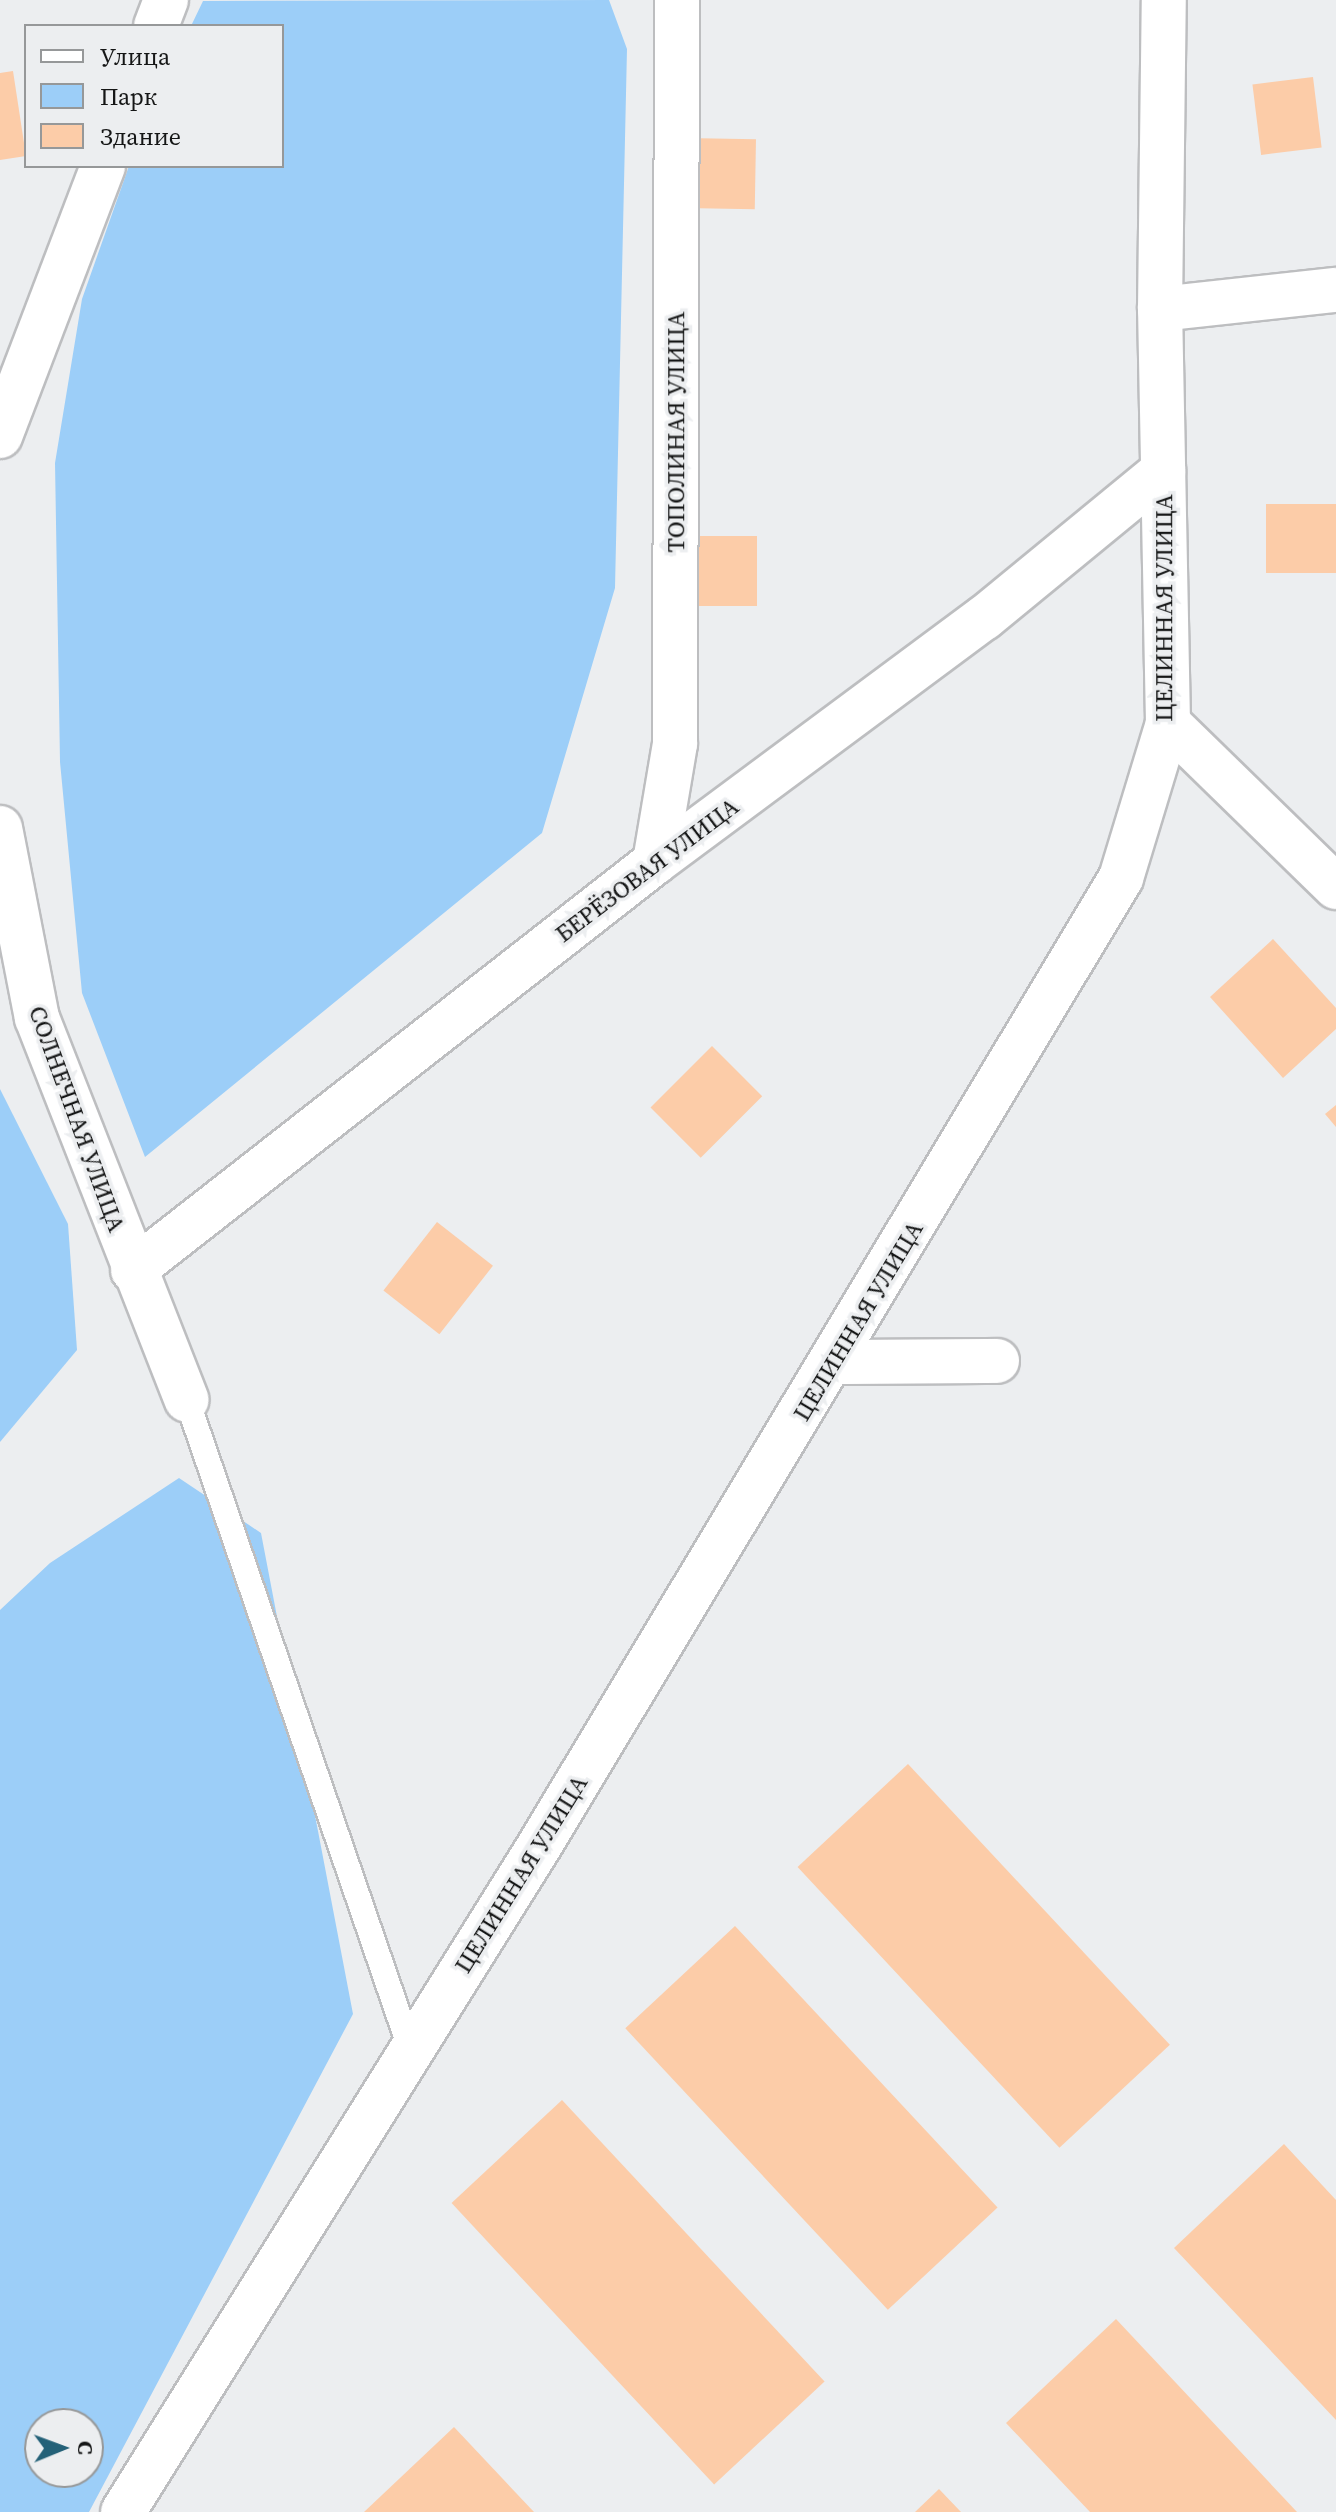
<!DOCTYPE html>
<meta charset="utf-8">
<style>
body{margin:0}
#map{position:relative;width:1336px;height:2512px;overflow:hidden;background:#eceef0;font-family:"Source Serif 4",serif}
div>[style]{position:absolute}
[style*='--x']{left:calc(var(--x)*1px);top:calc(var(--y)*1px);width:calc(var(--w)*1px);rotate:calc(var(--a)*1deg)}
.green>*{inset:0;background:#9ccef8}
.building>*{inset:0;background:#fccca8;transform-origin:0 0}
.roads{filter:drop-shadow(2px 0 #bdbec0) drop-shadow(-2px 0 #bdbec0) drop-shadow(0 2px #bdbec0) drop-shadow(0 -2px #bdbec0)}
.lane>*{height:24px;margin:-12px;padding:0 12px;transform-origin:12px;border-radius:12px;background:#fff}
.street>*{height:44px;margin:-22px;padding:0 22px;transform-origin:22px;border-radius:22px;background:#fff}
span{translate:-50% -50%;white-space:nowrap;text-align:center;line-height:1.15;-webkit-text-stroke:7px #eceef0;paint-order:stroke}
.street-label{font-size:24px;color:#151616}
.legend{position:absolute;left:24px;top:24px;width:260px;height:144px;box-sizing:border-box;background:#eceef0;border:2px solid #969899;margin:0;padding:10px 14px;list-style:none;font-size:24px;color:#151616}
.legend li{display:flex;align-items:center;gap:16px;height:40px}
.legend b{width:40px;border:2px solid #969899}
.north{position:absolute;left:24px;top:2408px;width:80px;height:80px;box-sizing:border-box;background:#eceef0;border:2px solid #969899;border-radius:50%;rotate:89deg;font-size:22px;font-weight:700;line-height:32px;text-align:center;color:#151616}
.north::after{content:'';display:block;margin:auto;width:28px;height:36px;background:#246178;clip-path:polygon(50% 0,100% 100%,50% 72%,0 100%)}
</style>
<div id="map">
<div class="green">
<div style="clip-path:polygon(609px 0,627px 49px,615px 588px,542px 833px,145px 1157px,82px 993px,60px 762px,55px 463px,82px 299px,129px 166px,282px 166px,282px 26px,191px 26px,203px 1px)"></div>
<div style="clip-path:polygon(0 1089px,68px 1224px,77px 1350px,0 1442px)"></div>
<div style="clip-path:polygon(evenodd,179px 1478px,261px 1533px,353px 2014px,89px 2512px,0 2512px,0 1610px,50px 1563px,179px 1478px,40px 2424px,88px 2424px,88px 2472px,40px 2472px,40px 2424px)"></div>
</div>
<div class="building">
<div style="clip-path:polygon(13px 71px,26px 156px,0 160px,0 73px)"></div>
<div style="left:1313px;top:77px;width:71px;height:61px;rotate:83deg"></div>
<div style="left:686px;top:138px;width:70px;height:70px;rotate:1deg"></div>
<div style="left:1266px;top:504px;width:70px;height:69px"></div>
<div style="left:686px;top:536px;width:71px;height:70px"></div>
<div style="clip-path:polygon(1273px 939px,1336px 1008px,1336px 1029px,1283px 1078px,1210px 997px)"></div>
<div style="left:712px;top:1046px;width:71px;height:87px;rotate:45deg"></div>
<div style="clip-path:polygon(1336px 1105px,1336px 1127px,1325px 1114px)"></div>
<div style="left:437px;top:1222px;width:71px;height:87px;rotate:38deg"></div>
<div style="left:908px;top:1764px;width:384px;height:151px;rotate:47deg"></div>
<div style="left:735px;top:1926px;width:385px;height:150px;rotate:47deg"></div>
<div style="left:562px;top:2100px;width:385px;height:151px;rotate:47deg"></div>
<div style="clip-path:polygon(1284px 2144px,1336px 2200px,1336px 2420px,1174px 2248px)"></div>
<div style="clip-path:polygon(1116px 2319px,1297px 2512px,1090px 2512px,1006px 2423px)"></div>
<div style="clip-path:polygon(454px 2427px,534px 2512px,364px 2512px)"></div>
<div style="clip-path:polygon(939px 2489px,961px 2512px,915px 2512px)"></div>
</div>
<div class="roads">
<div class="lane">
<div style="--x:187;--y:1400;--w:688;--a:71.01"></div>
</div>
<div class="street">
<div style="--x:156;--y:26;--w:28;--a:-69"></div>
<div style="--x:1160;--y:309;--w:177;--a:-6.2"></div>
<div style="--x:0;--y:436;--w:289;--a:-69.1"></div>
<div style="--x:1168;--y:723;--w:235;--a:44.3"></div>
<div style="--x:0;--y:828;--w:194;--a:79"></div>
<div style="--x:37;--y:1018;--w:410;--a:68.6"></div>
<div style="--x:655;--y:862;--w:120;--a:-80.4"></div>
<div style="--x:675;--y:744;--w:744;--a:-89.85"></div>
<div style="--x:133;--y:1270;--w:663;--a:-38.01"></div>
<div style="--x:655;--y:862;--w:410;--a:-36.6"></div>
<div style="--x:984;--y:618;--w:232;--a:-39.4"></div>
<div style="--x:834;--y:1362;--w:163;--a:-0.4"></div>
<div style="--x:123;--y:2512;--w:789;--a:-58"></div>
<div style="--x:541;--y:1843;--w:1126;--a:-58.99"></div>
<div style="--x:1121;--y:878;--w:162;--a:-73.1"></div>
<div style="--x:1168;--y:723;--w:414;--a:-91.1"></div>
<div style="--x:1160;--y:309;--w:309;--a:-89.3"></div>
</div>
</div>
<div class="street-label">
<span style="left:676px;top:432px;rotate:-90deg">ТОПОЛИНАЯ УЛИЦА</span>
<span style="left:1164px;top:608px;rotate:-90deg">ЦЕЛИННАЯ УЛИЦА</span>
<span style="left:647px;top:870px;rotate:-37deg">БЕРЁЗОВАЯ УЛИЦА</span>
<span style="left:77px;top:1119px;rotate:70deg">СОЛНЕЧНАЯ УЛИЦА</span>
<span style="left:858px;top:1321px;rotate:-59deg">ЦЕЛИННАЯ УЛИЦА</span>
<span style="left:521px;top:1874px;rotate:-58deg">ЦЕЛИННАЯ УЛИЦА</span>
</div>
<ul class="legend">
<li><b style="height:10px;background:#fff"></b>Улица</li>
<li><b style="height:22px;background:#9ccef8"></b>Парк</li>
<li><b style="height:22px;background:#fccca8"></b>Здание</li>
</ul>
<div class="north">С</div>
</div>
